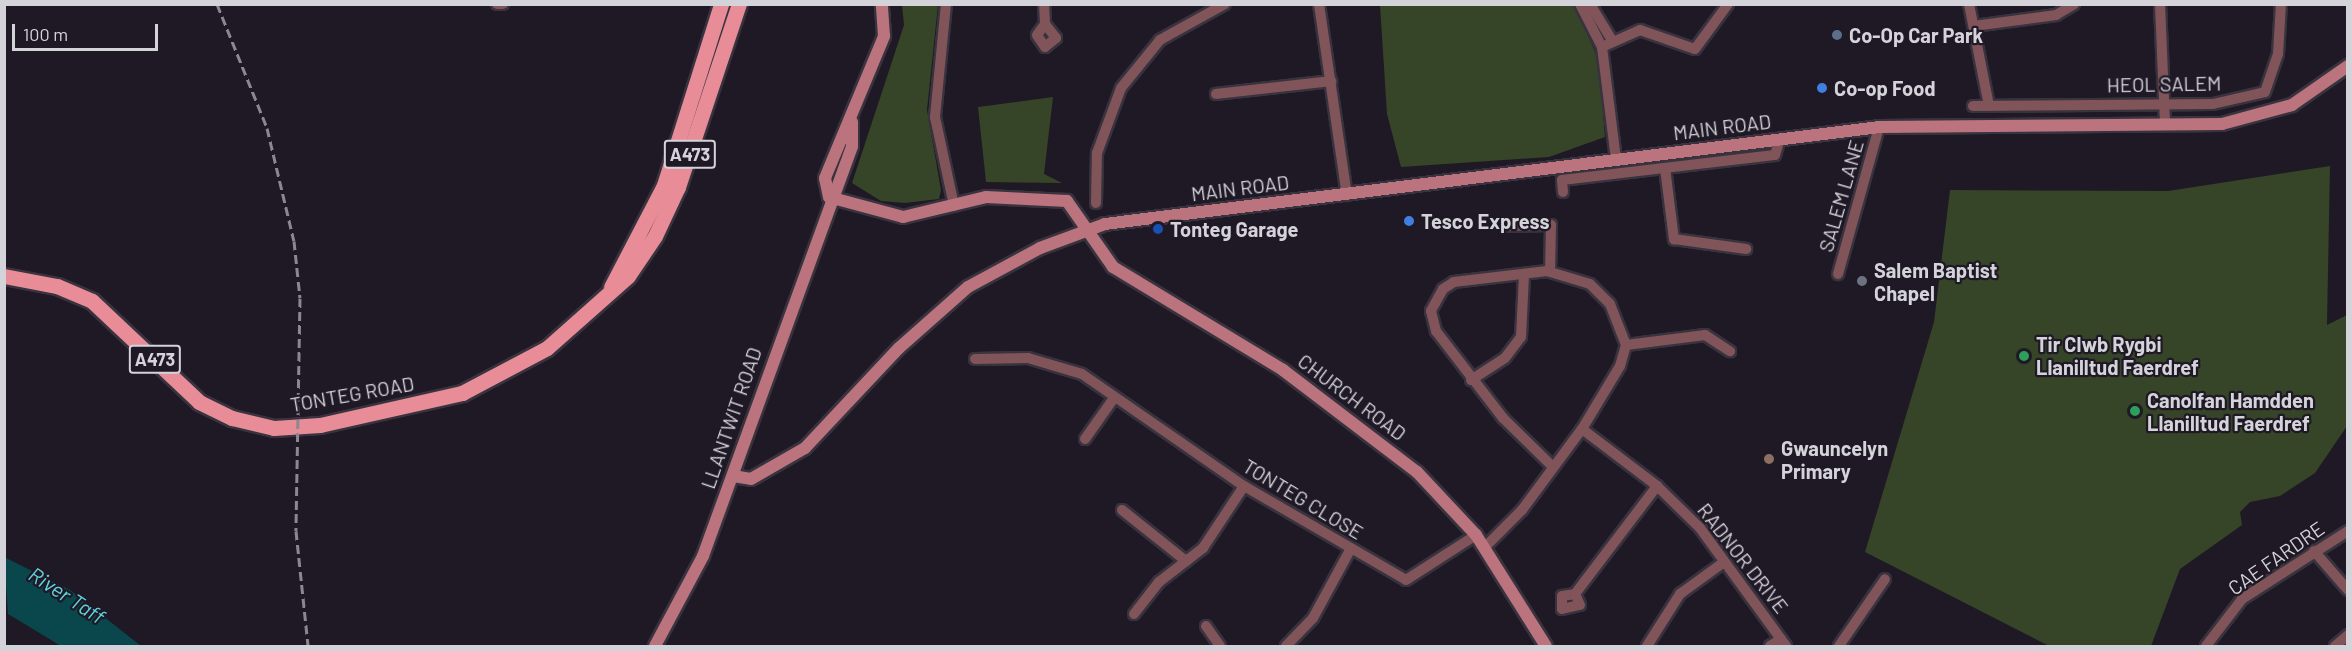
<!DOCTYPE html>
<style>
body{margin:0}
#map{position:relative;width:2352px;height:651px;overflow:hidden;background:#1e1925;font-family:Barlow,sans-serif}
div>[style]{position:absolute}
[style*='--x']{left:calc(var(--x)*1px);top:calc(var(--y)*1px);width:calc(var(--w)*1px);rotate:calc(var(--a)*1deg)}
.green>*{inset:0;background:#364428}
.water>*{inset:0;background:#09474d}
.roads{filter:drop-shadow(2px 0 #38333e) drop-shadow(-2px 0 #38333e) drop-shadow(0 2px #38333e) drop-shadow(0 -2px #38333e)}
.street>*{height:10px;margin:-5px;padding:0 5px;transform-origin:5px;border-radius:5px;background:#815459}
.secondary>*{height:12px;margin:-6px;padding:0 6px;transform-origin:6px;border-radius:6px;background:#bb747d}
.primary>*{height:15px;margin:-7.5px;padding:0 7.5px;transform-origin:7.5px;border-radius:7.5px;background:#e88c98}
.rail>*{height:3px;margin-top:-1.5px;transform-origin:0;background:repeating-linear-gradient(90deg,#8b8891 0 9px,transparent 0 13.5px)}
.dots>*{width:16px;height:16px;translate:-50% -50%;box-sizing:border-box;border:3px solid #1e1925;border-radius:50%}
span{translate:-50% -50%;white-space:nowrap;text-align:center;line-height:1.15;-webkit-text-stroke:4.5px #1e1925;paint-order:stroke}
.shield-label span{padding:2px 4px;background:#1e1925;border:2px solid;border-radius:4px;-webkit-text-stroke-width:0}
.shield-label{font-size:18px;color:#d5d3da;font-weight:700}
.poi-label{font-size:20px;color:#d5d3da;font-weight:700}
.left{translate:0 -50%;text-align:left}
.street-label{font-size:20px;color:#d5d3da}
.water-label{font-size:21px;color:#61d2de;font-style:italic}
.frame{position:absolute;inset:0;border:6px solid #d5d3da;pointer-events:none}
.scale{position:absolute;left:12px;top:24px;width:146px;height:27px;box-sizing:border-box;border:3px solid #d5d3da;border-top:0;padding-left:8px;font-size:18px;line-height:21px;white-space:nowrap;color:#d5d3da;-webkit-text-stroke:4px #1e1925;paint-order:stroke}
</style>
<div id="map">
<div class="green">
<div style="clip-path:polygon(902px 5px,938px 5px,927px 110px,941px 190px,939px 199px,905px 203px,881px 201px,852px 183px,904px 25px)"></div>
<div style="clip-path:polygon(1380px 5px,1575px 5px,1599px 61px,1605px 137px,1549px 157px,1401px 167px,1387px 114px)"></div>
<div style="clip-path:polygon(1053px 97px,1044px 174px,1062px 183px,986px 182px,978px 107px)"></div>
<div style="clip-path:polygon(2330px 166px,2327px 325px,2347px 315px,2347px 426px,2315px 473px,2280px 496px,2250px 502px,2240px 512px,2242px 525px,2180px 569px,2151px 646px,2049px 646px,1865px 552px,1934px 322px,1950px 190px,2168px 191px)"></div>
</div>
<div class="water">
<div style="clip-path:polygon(4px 557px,70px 590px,141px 646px,61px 646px,8px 614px)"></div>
</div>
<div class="roads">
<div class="street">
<div style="--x:497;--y:4;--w:6;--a:0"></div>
<div style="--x:946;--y:4;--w:114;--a:95.6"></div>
<div style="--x:935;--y:117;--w:91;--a:77.9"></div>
<div style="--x:1044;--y:4;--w:20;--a:87"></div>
<div style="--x:1045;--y:24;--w:18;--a:52"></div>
<div style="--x:1056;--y:38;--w:14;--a:141"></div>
<div style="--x:1045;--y:47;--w:14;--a:-124"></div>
<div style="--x:1037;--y:35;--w:14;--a:-54"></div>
<div style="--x:1319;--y:4;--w:193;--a:81.7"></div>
<div style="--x:1580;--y:4;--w:48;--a:62.9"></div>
<div style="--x:1602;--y:47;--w:114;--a:82.9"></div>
<div style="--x:1590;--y:4;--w:44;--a:58.8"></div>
<div style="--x:1969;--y:4;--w:104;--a:78.9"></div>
<div style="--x:2160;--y:4;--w:121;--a:87.6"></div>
<div style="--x:1974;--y:26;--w:83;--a:-7.6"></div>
<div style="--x:2056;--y:15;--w:21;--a:-31"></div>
<div style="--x:1602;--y:47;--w:42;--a:-24.1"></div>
<div style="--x:1640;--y:30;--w:58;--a:19.1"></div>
<div style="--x:1695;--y:49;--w:56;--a:-53.7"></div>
<div style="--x:1216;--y:94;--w:116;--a:-6.4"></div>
<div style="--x:1973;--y:106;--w:240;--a:-0.5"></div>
<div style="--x:2213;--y:104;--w:53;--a:-13"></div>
<div style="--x:2265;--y:92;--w:40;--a:-71.1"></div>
<div style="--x:2278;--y:54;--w:50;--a:-86.6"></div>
<div style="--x:1665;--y:168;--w:72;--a:82.8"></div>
<div style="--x:1674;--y:239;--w:73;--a:7.9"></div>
<div style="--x:1563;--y:192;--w:12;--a:-95"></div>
<div style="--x:1562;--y:180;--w:214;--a:-6.7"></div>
<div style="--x:1775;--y:155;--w:17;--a:-73"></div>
<div style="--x:1096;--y:203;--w:50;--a:-88.9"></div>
<div style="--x:1097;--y:153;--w:69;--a:-69.7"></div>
<div style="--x:1121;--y:88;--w:62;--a:-50.9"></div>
<div style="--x:1160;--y:40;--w:74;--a:-29"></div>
<div style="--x:1506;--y:226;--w:45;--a:-1.3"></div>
<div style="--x:1551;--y:225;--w:47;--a:91.2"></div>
<div style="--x:1838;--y:274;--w:153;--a:-74.4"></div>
<div style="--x:1626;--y:345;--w:80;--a:-7.2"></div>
<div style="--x:1705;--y:335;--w:30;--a:33"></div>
<div style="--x:975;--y:359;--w:53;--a:-1.1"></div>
<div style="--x:1028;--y:358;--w:56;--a:16.5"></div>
<div style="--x:1082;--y:374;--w:197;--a:34.7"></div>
<div style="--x:1244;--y:486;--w:187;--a:30.1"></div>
<div style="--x:1406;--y:580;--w:83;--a:-32.7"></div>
<div style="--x:1471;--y:380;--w:40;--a:-32.9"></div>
<div style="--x:1505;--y:358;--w:26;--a:-53"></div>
<div style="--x:1521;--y:337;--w:62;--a:-87.2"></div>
<div style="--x:1582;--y:429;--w:94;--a:37.2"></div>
<div style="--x:1657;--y:486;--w:60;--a:44.3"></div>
<div style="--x:1700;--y:528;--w:146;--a:53.9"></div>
<div style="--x:1085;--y:439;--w:50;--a:-54.7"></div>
<div style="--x:1122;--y:510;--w:82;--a:38.6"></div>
<div style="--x:1484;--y:548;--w:54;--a:-45"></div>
<div style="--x:1522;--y:510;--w:101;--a:-53.5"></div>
<div style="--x:1582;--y:429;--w:74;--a:-58.9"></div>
<div style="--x:1620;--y:366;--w:22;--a:-74"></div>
<div style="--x:1626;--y:345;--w:44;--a:-111.3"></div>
<div style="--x:1610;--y:304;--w:28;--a:-135"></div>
<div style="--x:1590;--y:284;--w:45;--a:-163.2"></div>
<div style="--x:1547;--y:271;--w:94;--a:173.3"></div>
<div style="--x:1454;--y:282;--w:13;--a:148"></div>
<div style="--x:1443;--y:289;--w:25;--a:119"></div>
<div style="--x:1431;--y:311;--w:21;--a:76"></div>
<div style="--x:1436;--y:331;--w:110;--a:52.4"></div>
<div style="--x:1503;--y:418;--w:69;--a:44.4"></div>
<div style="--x:2314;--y:551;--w:52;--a:48.9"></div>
<div style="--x:1575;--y:594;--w:13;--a:171"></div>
<div style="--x:1562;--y:596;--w:13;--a:90"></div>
<div style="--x:1562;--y:609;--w:18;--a:-13"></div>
<div style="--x:1580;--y:605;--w:12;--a:-114"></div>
<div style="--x:1575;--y:594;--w:136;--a:-52.8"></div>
<div style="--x:1134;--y:614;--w:41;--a:-52"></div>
<div style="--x:1159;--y:582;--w:56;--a:-37.7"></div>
<div style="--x:1203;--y:548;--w:74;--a:-56.5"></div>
<div style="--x:1206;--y:626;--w:24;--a:55"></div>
<div style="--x:1286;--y:646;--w:39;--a:-46"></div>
<div style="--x:1313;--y:618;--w:77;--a:-61.4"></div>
<div style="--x:1647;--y:646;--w:62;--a:-57.6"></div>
<div style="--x:1680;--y:594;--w:54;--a:-36"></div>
<div style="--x:1770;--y:646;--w:13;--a:-32"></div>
<div style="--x:1839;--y:646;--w:81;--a:-55.5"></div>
<div style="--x:2206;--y:646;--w:59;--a:-52.5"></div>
<div style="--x:2242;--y:599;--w:126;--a:-32.7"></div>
<div style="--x:2335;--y:646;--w:17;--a:-40"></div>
</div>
<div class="secondary">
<div style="--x:829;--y:197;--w:77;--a:15.1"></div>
<div style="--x:903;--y:217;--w:85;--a:-13.5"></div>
<div style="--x:986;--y:197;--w:81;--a:2.8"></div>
<div style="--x:1067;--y:201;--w:80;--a:55.1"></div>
<div style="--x:1113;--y:267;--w:199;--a:31.2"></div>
<div style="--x:1283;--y:370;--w:168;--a:37.3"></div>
<div style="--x:1417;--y:472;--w:86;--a:46.9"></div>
<div style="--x:1476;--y:535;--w:131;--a:57.8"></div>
<div style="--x:829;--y:197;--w:19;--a:-102"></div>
<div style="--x:825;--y:178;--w:154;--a:-67.4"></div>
<div style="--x:884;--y:36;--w:32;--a:-94"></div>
<div style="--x:733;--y:476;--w:18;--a:9"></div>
<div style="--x:751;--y:479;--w:62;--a:-29.9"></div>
<div style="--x:805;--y:448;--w:137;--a:-46.8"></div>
<div style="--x:899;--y:348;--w:92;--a:-41.5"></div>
<div style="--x:968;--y:287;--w:82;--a:-28.4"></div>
<div style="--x:1040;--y:248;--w:69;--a:-20.3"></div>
<div style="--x:1105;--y:224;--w:780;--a:-7.14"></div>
<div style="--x:1879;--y:127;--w:343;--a:-0.5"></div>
<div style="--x:2222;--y:124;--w:73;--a:-15.2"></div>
<div style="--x:2292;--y:105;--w:68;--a:-34.9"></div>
<div style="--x:655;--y:646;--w:102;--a:-61.9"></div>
<div style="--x:703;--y:556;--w:436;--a:-70"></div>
<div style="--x:852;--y:146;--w:24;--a:-90"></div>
</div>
<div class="primary">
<div style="--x:4;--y:276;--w:54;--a:10.7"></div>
<div style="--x:57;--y:286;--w:38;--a:23"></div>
<div style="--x:92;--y:301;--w:147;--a:43.3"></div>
<div style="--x:199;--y:402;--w:37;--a:26"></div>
<div style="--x:232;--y:418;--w:43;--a:13.4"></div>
<div style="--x:274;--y:428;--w:46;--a:-3.7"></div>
<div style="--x:320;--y:425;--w:146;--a:-12.7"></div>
<div style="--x:462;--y:393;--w:96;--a:-27.9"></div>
<div style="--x:547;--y:348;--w:108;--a:-41.6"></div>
<div style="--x:628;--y:276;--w:48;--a:-56"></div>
<div style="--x:655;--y:236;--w:54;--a:-64.9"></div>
<div style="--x:678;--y:187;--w:193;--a:-71.6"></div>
<div style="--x:611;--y:287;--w:115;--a:-62.5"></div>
<div style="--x:664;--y:185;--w:190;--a:-72.5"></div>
</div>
</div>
<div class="rail">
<div style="--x:217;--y:4;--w:134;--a:68"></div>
<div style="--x:267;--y:128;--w:116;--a:76.6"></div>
<div style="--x:294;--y:241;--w:57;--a:84"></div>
<div style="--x:300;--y:298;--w:233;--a:91"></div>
<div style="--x:296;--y:531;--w:116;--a:84"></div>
</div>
<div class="dots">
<div style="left:1837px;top:35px;background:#5c6f8a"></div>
<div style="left:1822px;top:88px;background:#3f7fe0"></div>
<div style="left:1409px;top:221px;background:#3f7fe0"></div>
<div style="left:1158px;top:229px;background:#1a4fb4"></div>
<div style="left:1862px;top:281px;background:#6b7280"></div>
<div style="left:2024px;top:356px;background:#2e9e5b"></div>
<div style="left:2135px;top:411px;background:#2e9e5b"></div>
<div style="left:1769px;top:459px;background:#8d6e63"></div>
</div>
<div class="shield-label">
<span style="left:690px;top:154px">A473</span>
<span style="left:155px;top:359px">A473</span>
</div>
<div class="poi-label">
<span class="left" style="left:1849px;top:35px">Co-Op Car Park</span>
<span class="left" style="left:1834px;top:88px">Co-op Food</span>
<span class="left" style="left:1421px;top:221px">Tesco Express</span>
<span class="left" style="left:1170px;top:229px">Tonteg Garage</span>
<span class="left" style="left:1874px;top:282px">Salem Baptist<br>Chapel</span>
<span class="left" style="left:2036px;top:356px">Tir Clwb Rygbi<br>Llanilltud Faerdref</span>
<span class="left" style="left:2147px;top:412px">Canolfan Hamdden<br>Llanilltud Faerdref</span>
<span class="left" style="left:1781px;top:460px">Gwauncelyn<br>Primary</span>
</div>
<div class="street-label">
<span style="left:2164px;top:84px;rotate:-1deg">HEOL SALEM</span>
<span style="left:1722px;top:127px;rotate:-7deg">MAIN ROAD</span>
<span style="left:1240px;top:188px;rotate:-7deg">MAIN ROAD</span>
<span style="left:1841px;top:196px;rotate:-74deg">SALEM LANE</span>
<span style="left:352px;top:394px;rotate:-10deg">TONTEG ROAD</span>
<span style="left:1352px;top:397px;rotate:37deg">CHURCH ROAD</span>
<span style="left:731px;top:418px;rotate:-71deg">LLANTWIT ROAD</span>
<span style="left:1303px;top:499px;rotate:31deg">TONTEG CLOSE</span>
<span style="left:1743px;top:558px;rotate:52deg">RADNOR DRIVE</span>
<span style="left:2276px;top:558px;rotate:-35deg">CAE FARDRE</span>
</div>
<div class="water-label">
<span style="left:67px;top:595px;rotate:33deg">River Taff</span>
</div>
<div class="frame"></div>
<div class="scale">100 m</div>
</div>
